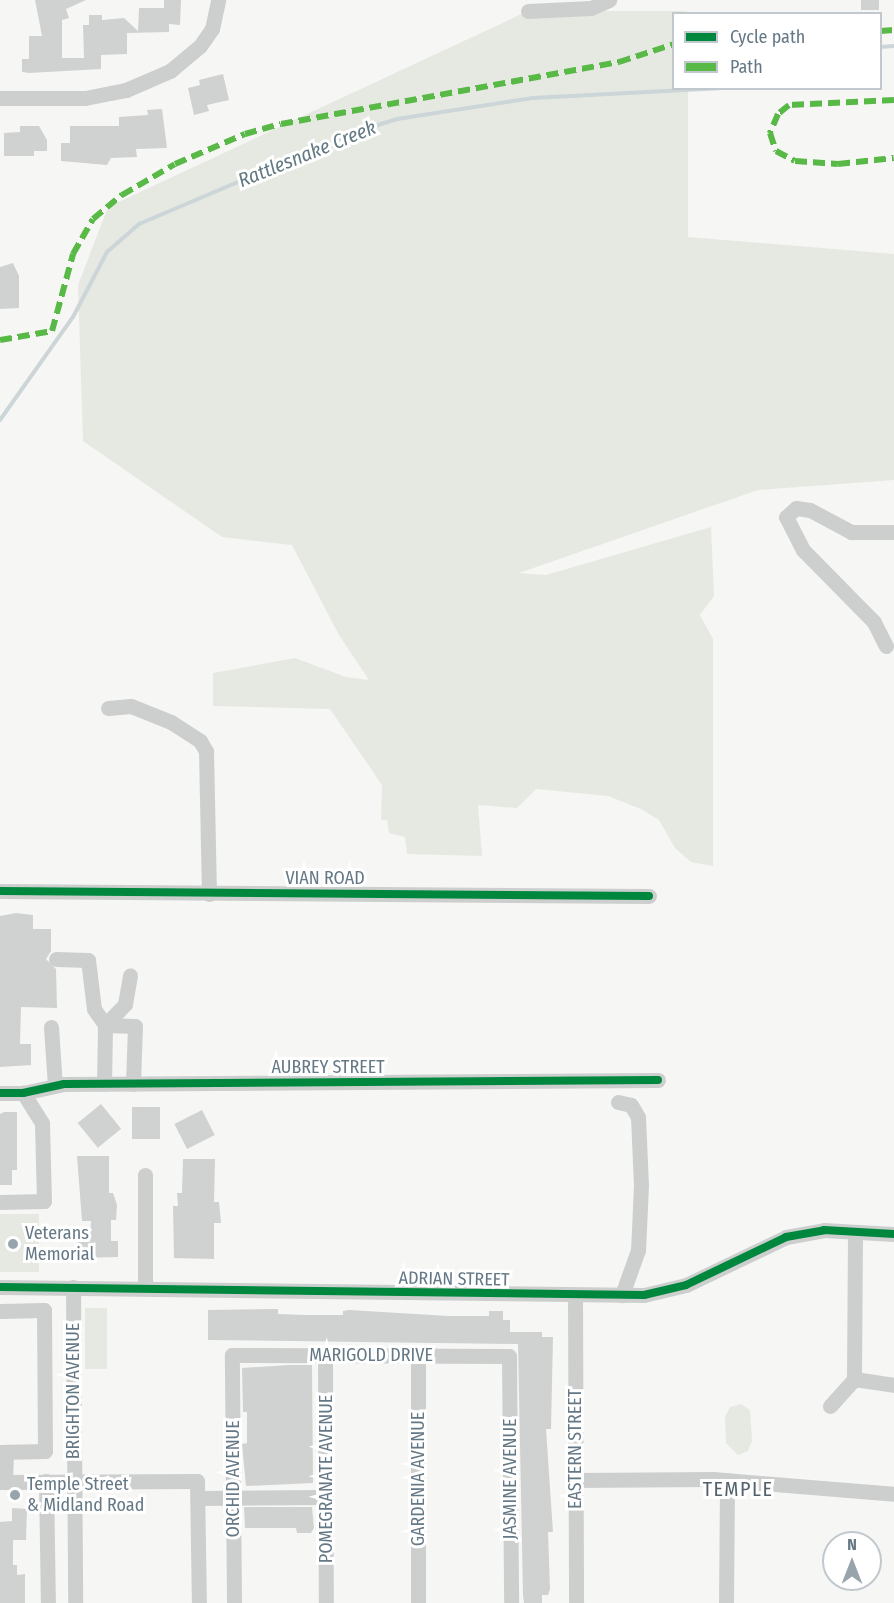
<!DOCTYPE html>
<style>
body{margin:0}
#map{position:relative;width:894px;height:1603px;overflow:hidden;background:#f6f6f4;font-family:"Fira Sans Condensed",sans-serif}
div>[style]{position:absolute}
[style*='--x']{left:calc(var(--x)*1px);top:calc(var(--y)*1px);width:calc(var(--w)*1px);rotate:calc(var(--a)*1deg)}
.green>*{inset:0;background:#e6e9e2;transform-origin:0 0}
.stream>*{height:4px;margin:-2px;padding:0 2px;transform-origin:2px;border-radius:2px;background:#ccd5d7}
.building>*{inset:0;background:#d0d1d1;transform-origin:0 0}
.minor>*{height:15px;margin:-7.5px;padding:0 7.5px;transform-origin:7.5px;border-radius:7.5px;background:#cdcfcf}
.quiet>*{height:6px;margin-top:-3px;transform-origin:0;background:repeating-linear-gradient(90deg,#58b947 0 12px,transparent 0 18px)}
.cycleway>*{height:8px;margin:-4px;padding:0 4px;transform-origin:4px;border-radius:4px;background:#00873e}
.dots>*{width:16px;height:16px;translate:-50% -50%;box-sizing:border-box;border:3px solid #fff;border-radius:50%}
span{translate:-50% -50%;white-space:nowrap;text-align:center;line-height:1.15;-webkit-text-stroke:6px #fff;paint-order:stroke}
.street-label{font-size:18px;color:#657885}
.poi-label{font-size:18px;color:#657885}
.left{translate:0 -50%;text-align:left}
.water-label{font-size:20px;color:#617981;font-style:italic}
.neighbourhood-label{font-size:20px;color:#53616a;letter-spacing:1.5px}
.legend{position:absolute;left:672px;top:12px;width:210px;height:78px;box-sizing:border-box;background:#fff;border:2px solid #c1c9ce;margin:0;padding:8px 10px;list-style:none;font-size:18px;color:#657885}
.legend li{display:flex;align-items:center;gap:12px;height:30px}
.legend b{width:30px;border:2px solid #c1c9ce}
.north{position:absolute;left:822px;top:1531px;width:60px;height:60px;box-sizing:border-box;background:#fff;border:2px solid #c1c9ce;border-radius:50%;rotate:0deg;font-size:16px;font-weight:700;line-height:24px;text-align:center;color:#657885}
.north::after{content:'';display:block;margin:auto;width:21px;height:27px;background:#98a4ac;clip-path:polygon(50% 0,100% 100%,50% 72%,0 100%)}
</style>
<div id="map">
<div class="green">
<div style="clip-path:polygon(528px 11px,688px 11px,674px 14px,674px 88px,688px 89px,688px 237px,894px 254px,894px 480px,758px 490px,519px 573px,546px 575px,711px 527px,714px 596px,700px 615px,713px 639px,713px 866px,691px 862px,675px 848px,659px 820px,641px 809px,608px 796px,536px 789px,517px 808px,478px 805px,482px 856px,407px 854px,405px 837px,389px 833px,387px 820px,381px 820px,382px 785px,330px 709px,213px 706px,213px 673px,295px 658px,346px 677px,369px 680px,339px 635px,292px 545px,222px 537px,83px 441px,78px 285px,108px 207px)"></div>
<div style="left:0;top:1214px;width:39px;height:58px"></div>
<div style="left:85px;top:1308px;width:22px;height:61px"></div>
<div style="clip-path:polygon(741px 1404px,750px 1410px,752px 1441px,748px 1451px,738px 1455px,726px 1443px,725px 1417px,730px 1407px)"></div>
</div>
<div class="stream">
<div style="--x:880;--y:47;--w:14;--a:-4"></div>
<div style="--x:0;--y:420;--w:126;--a:-54.7"></div>
<div style="--x:73;--y:317;--w:73;--a:-62.4"></div>
<div style="--x:107;--y:252;--w:43;--a:-41.2"></div>
<div style="--x:139;--y:224;--w:233;--a:-23"></div>
<div style="--x:353;--y:133;--w:46;--a:-17.7"></div>
<div style="--x:397;--y:119;--w:138;--a:-8.8"></div>
<div style="--x:533;--y:98;--w:190;--a:-3"></div>
</div>
<div class="building">
<div style="clip-path:polygon(35px 0,86px 0,66px 9px,69px 18px,62px 20px,62px 58px,84px 58px,83px 25px,89px 25px,89px 15px,102px 15px,102px 20px,124px 18px,138px 31px,139px 8px,164px 8px,164px 0,181px 0,180px 25px,169px 24px,169px 32px,127px 33px,127px 54px,101px 55px,101px 69px,29px 73px,22px 72px,22px 59px,29px 59px,29px 36px,42px 36px)"></div>
<div style="left:861px;top:0;width:18px;height:10px"></div>
<div style="clip-path:polygon(223px 74px,229px 100px,207px 105px,209px 111px,194px 115px,188px 88px,200px 85px,199px 80px)"></div>
<div style="clip-path:polygon(162px 109px,167px 148px,136px 149px,137px 157px,111px 158px,107px 165px,61px 161px,61px 143px,70px 143px,70px 126px,119px 126px,119px 117px,148px 115px,147px 110px)"></div>
<div style="clip-path:polygon(20px 126px,39px 126px,47px 140px,47px 151px,34px 151px,34px 156px,4px 156px,4px 133px,20px 132px)"></div>
<div style="clip-path:polygon(13px 263px,19px 276px,19px 308px,0 309px,0 267px)"></div>
<div style="clip-path:polygon(16px 913px,33px 915px,33px 929px,51px 929px,51px 951px,46px 959px,56px 969px,57px 1008px,21px 1007px,20px 1044px,31px 1044px,31px 1065px,0 1067px,0 916px)"></div>
<div style="left:101px;top:1104px;width:32px;height:30px;rotate:51deg"></div>
<div style="left:132px;top:1107px;width:28px;height:32px"></div>
<div style="left:202px;top:1110px;width:28px;height:31px;rotate:63deg"></div>
<div style="clip-path:polygon(4px 1112px,17px 1112px,17px 1170px,12px 1170px,12px 1185px,0 1185px,0 1114px)"></div>
<div style="clip-path:polygon(77px 1156px,109px 1156px,109px 1193px,113px 1193px,117px 1205px,116px 1220px,111px 1220px,111px 1241px,118px 1241px,118px 1257px,78px 1258px,78px 1242px,90px 1242px,91px 1221px,82px 1221px)"></div>
<div style="clip-path:polygon(183px 1159px,215px 1159px,214px 1202px,219px 1202px,221px 1223px,214px 1223px,214px 1259px,174px 1258px,173px 1206px,178px 1206px,177px 1193px,182px 1193px)"></div>
<div style="clip-path:polygon(278px 1309px,278px 1314px,306px 1315px,343px 1315px,343px 1311px,349px 1310px,449px 1316px,489px 1316px,489px 1311px,503px 1311px,503px 1320px,510px 1320px,510px 1332px,542px 1332px,542px 1337px,553px 1337px,551px 1429px,546px 1429px,553px 1532px,548px 1532px,550px 1589px,548px 1595px,542px 1595px,542px 1603px,524px 1603px,523px 1595px,518px 1344px,208px 1340px,208px 1310px)"></div>
<div style="clip-path:polygon(289px 1365px,312px 1365px,313px 1483px,246px 1486px,242px 1444px,247px 1443px,247px 1412px,243px 1412px,242px 1368px)"></div>
<div style="clip-path:polygon(244px 1507px,312px 1507px,314px 1528px,311px 1533px,297px 1533px,296px 1528px,245px 1528px)"></div>
<div style="clip-path:polygon(12px 1508px,27px 1509px,26px 1540px,13px 1540px,13px 1565px,17px 1565px,17px 1575px,25px 1574px,25px 1603px,0 1603px,0 1522px,12px 1521px)"></div>
</div>
<div class="minor">
<div style="--x:528;--y:11;--w:63;--a:-2.7"></div>
<div style="--x:591;--y:8;--w:20;--a:-24"></div>
<div style="--x:0;--y:98;--w:85;--a:0"></div>
<div style="--x:85;--y:98;--w:42;--a:-11"></div>
<div style="--x:126;--y:90;--w:48;--a:-23.4"></div>
<div style="--x:170;--y:71;--w:39;--a:-40"></div>
<div style="--x:200;--y:46;--w:21;--a:-55"></div>
<div style="--x:212;--y:29;--w:30;--a:-78"></div>
<div style="--x:886;--y:646;--w:27;--a:-117"></div>
<div style="--x:874;--y:622;--w:101;--a:-134.6"></div>
<div style="--x:803;--y:550;--w:37;--a:-117"></div>
<div style="--x:786;--y:517;--w:13;--a:-42"></div>
<div style="--x:796;--y:508;--w:14;--a:8"></div>
<div style="--x:810;--y:510;--w:47;--a:28.2"></div>
<div style="--x:851;--y:532;--w:43;--a:0"></div>
<div style="--x:108;--y:708;--w:23;--a:-5"></div>
<div style="--x:131;--y:706;--w:43;--a:21.8"></div>
<div style="--x:171;--y:722;--w:35;--a:33"></div>
<div style="--x:200;--y:741;--w:12;--a:59"></div>
<div style="--x:206;--y:751;--w:143;--a:88.8"></div>
<div style="--x:0;--y:891;--w:649;--a:0.44"></div>
<div style="--x:56;--y:959;--w:32;--a:2"></div>
<div style="--x:88;--y:960;--w:49;--a:83"></div>
<div style="--x:94;--y:1009;--w:19;--a:55"></div>
<div style="--x:105;--y:1025;--w:29;--a:-46"></div>
<div style="--x:125;--y:1004;--w:29;--a:-80"></div>
<div style="--x:51;--y:1027;--w:59;--a:86.1"></div>
<div style="--x:104;--y:1084;--w:59;--a:-89"></div>
<div style="--x:105;--y:1025;--w:30;--a:2"></div>
<div style="--x:135;--y:1026;--w:58;--a:92"></div>
<div style="--x:0;--y:1093;--w:23;--a:0"></div>
<div style="--x:23;--y:1093;--w:42;--a:-12.4"></div>
<div style="--x:64;--y:1084;--w:594;--a:-0.39"></div>
<div style="--x:618;--y:1102;--w:13;--a:13"></div>
<div style="--x:631;--y:1105;--w:14;--a:60"></div>
<div style="--x:638;--y:1117;--w:68;--a:87.5"></div>
<div style="--x:641;--y:1185;--w:65;--a:92.6"></div>
<div style="--x:638;--y:1250;--w:48;--a:109.6"></div>
<div style="--x:0;--y:1202;--w:44;--a:-1.3"></div>
<div style="--x:44;--y:1201;--w:78;--a:-91.5"></div>
<div style="--x:42;--y:1123;--w:36;--a:-122"></div>
<div style="--x:0;--y:1287;--w:644;--a:0.71"></div>
<div style="--x:644;--y:1295;--w:43;--a:-13.4"></div>
<div style="--x:686;--y:1285;--w:111;--a:-25.6"></div>
<div style="--x:786;--y:1237;--w:39;--a:-10"></div>
<div style="--x:824;--y:1230;--w:70;--a:3.3"></div>
<div style="--x:73;--y:1287;--w:316;--a:89.6"></div>
<div style="--x:145;--y:1288;--w:113;--a:-90"></div>
<div style="--x:575;--y:1296;--w:307;--a:89.8"></div>
<div style="--x:0;--y:1311;--w:44;--a:-1.3"></div>
<div style="--x:44;--y:1310;--w:141;--a:89.6"></div>
<div style="--x:45;--y:1451;--w:45;--a:178.7"></div>
<div style="--x:325;--y:1355;--w:248;--a:89.8"></div>
<div style="--x:418;--y:1355;--w:248;--a:90"></div>
<div style="--x:854;--y:1379;--w:40;--a:8.5"></div>
<div style="--x:830;--y:1406;--w:36;--a:-48"></div>
<div style="--x:854;--y:1379;--w:147;--a:-89.6"></div>
<div style="--x:575;--y:1480;--w:138;--a:-0.4"></div>
<div style="--x:713;--y:1479;--w:182;--a:4.7"></div>
<div style="--x:46;--y:1481;--w:122;--a:89.1"></div>
<div style="--x:0;--y:1482;--w:197;--a:-0.3"></div>
<div style="--x:197;--y:1481;--w:122;--a:89.1"></div>
<div style="--x:5;--y:1482;--w:30;--a:-88"></div>
<div style="--x:198;--y:1498;--w:128;--a:-0.4"></div>
<div style="--x:234;--y:1603;--w:248;--a:-90.5"></div>
<div style="--x:232;--y:1355;--w:277;--a:0.2"></div>
<div style="--x:509;--y:1356;--w:247;--a:89.5"></div>
<div style="--x:726;--y:1603;--w:123;--a:-89.5"></div>
</div>
<div class="quiet">
<div style="--x:880;--y:31;--w:14;--a:-4"></div>
<div style="--x:894;--y:100;--w:105;--a:177.3"></div>
<div style="--x:789;--y:105;--w:14;--a:141"></div>
<div style="--x:778;--y:114;--w:21;--a:113"></div>
<div style="--x:770;--y:133;--w:19;--a:72"></div>
<div style="--x:776;--y:151;--w:21;--a:28"></div>
<div style="--x:795;--y:161;--w:43;--a:4"></div>
<div style="--x:838;--y:164;--w:56;--a:-6.1"></div>
<div style="--x:0;--y:340;--w:53;--a:-9.8"></div>
<div style="--x:52;--y:331;--w:80;--a:-74.7"></div>
<div style="--x:73;--y:254;--w:40;--a:-60.3"></div>
<div style="--x:93;--y:219;--w:38;--a:-40"></div>
<div style="--x:122;--y:195;--w:61;--a:-30.3"></div>
<div style="--x:175;--y:164;--w:76;--a:-23.2"></div>
<div style="--x:245;--y:134;--w:37;--a:-16"></div>
<div style="--x:281;--y:124;--w:344;--a:-10.4"></div>
<div style="--x:619;--y:62;--w:58;--a:-18.1"></div>
</div>
<div class="cycleway">
<div style="--x:0;--y:891;--w:649;--a:0.44"></div>
<div style="--x:0;--y:1093;--w:23;--a:0"></div>
<div style="--x:23;--y:1093;--w:42;--a:-12.4"></div>
<div style="--x:64;--y:1084;--w:594;--a:-0.39"></div>
<div style="--x:0;--y:1287;--w:644;--a:0.71"></div>
<div style="--x:644;--y:1295;--w:43;--a:-13.4"></div>
<div style="--x:686;--y:1285;--w:111;--a:-25.6"></div>
<div style="--x:786;--y:1237;--w:39;--a:-10"></div>
<div style="--x:824;--y:1230;--w:70;--a:3.3"></div>
</div>
<div class="dots">
<div style="left:13px;top:1244px;background:#98a4ac"></div>
<div style="left:15px;top:1495px;background:#98a4ac"></div>
</div>
<div class="street-label">
<span style="left:325px;top:878px">VIAN ROAD</span>
<span style="left:328px;top:1067px">AUBREY STREET</span>
<span style="left:454px;top:1279px;rotate:1deg">ADRIAN STREET</span>
<span style="left:371px;top:1355px">MARIGOLD DRIVE</span>
<span style="left:73px;top:1391px;rotate:-90deg">BRIGHTON AVENUE</span>
<span style="left:575px;top:1449px;rotate:-90deg">EASTERN STREET</span>
<span style="left:233px;top:1479px;rotate:-90deg">ORCHID AVENUE</span>
<span style="left:326px;top:1479px;rotate:-90deg">POMEGRANATE AVENUE</span>
<span style="left:418px;top:1479px;rotate:-90deg">GARDENIA AVENUE</span>
<span style="left:510px;top:1479px;rotate:-90deg">JASMINE AVENUE</span>
</div>
<div class="poi-label">
<span class="left" style="left:25px;top:1244px">Veterans<br>Memorial</span>
<span class="left" style="left:27px;top:1495px">Temple Street<br>&amp; Midland Road</span>
</div>
<div class="water-label">
<span style="left:307px;top:154px;rotate:-22deg">Rattlesnake Creek</span>
</div>
<div class="neighbourhood-label">
<span style="left:738px;top:1489px">TEMPLE</span>
</div>
<ul class="legend">
<li><b style="height:8px;background:#00873e"></b>Cycle path</li>
<li><b style="height:8px;background:#58b947"></b>Path</li>
</ul>
<div class="north">N</div>
</div>
